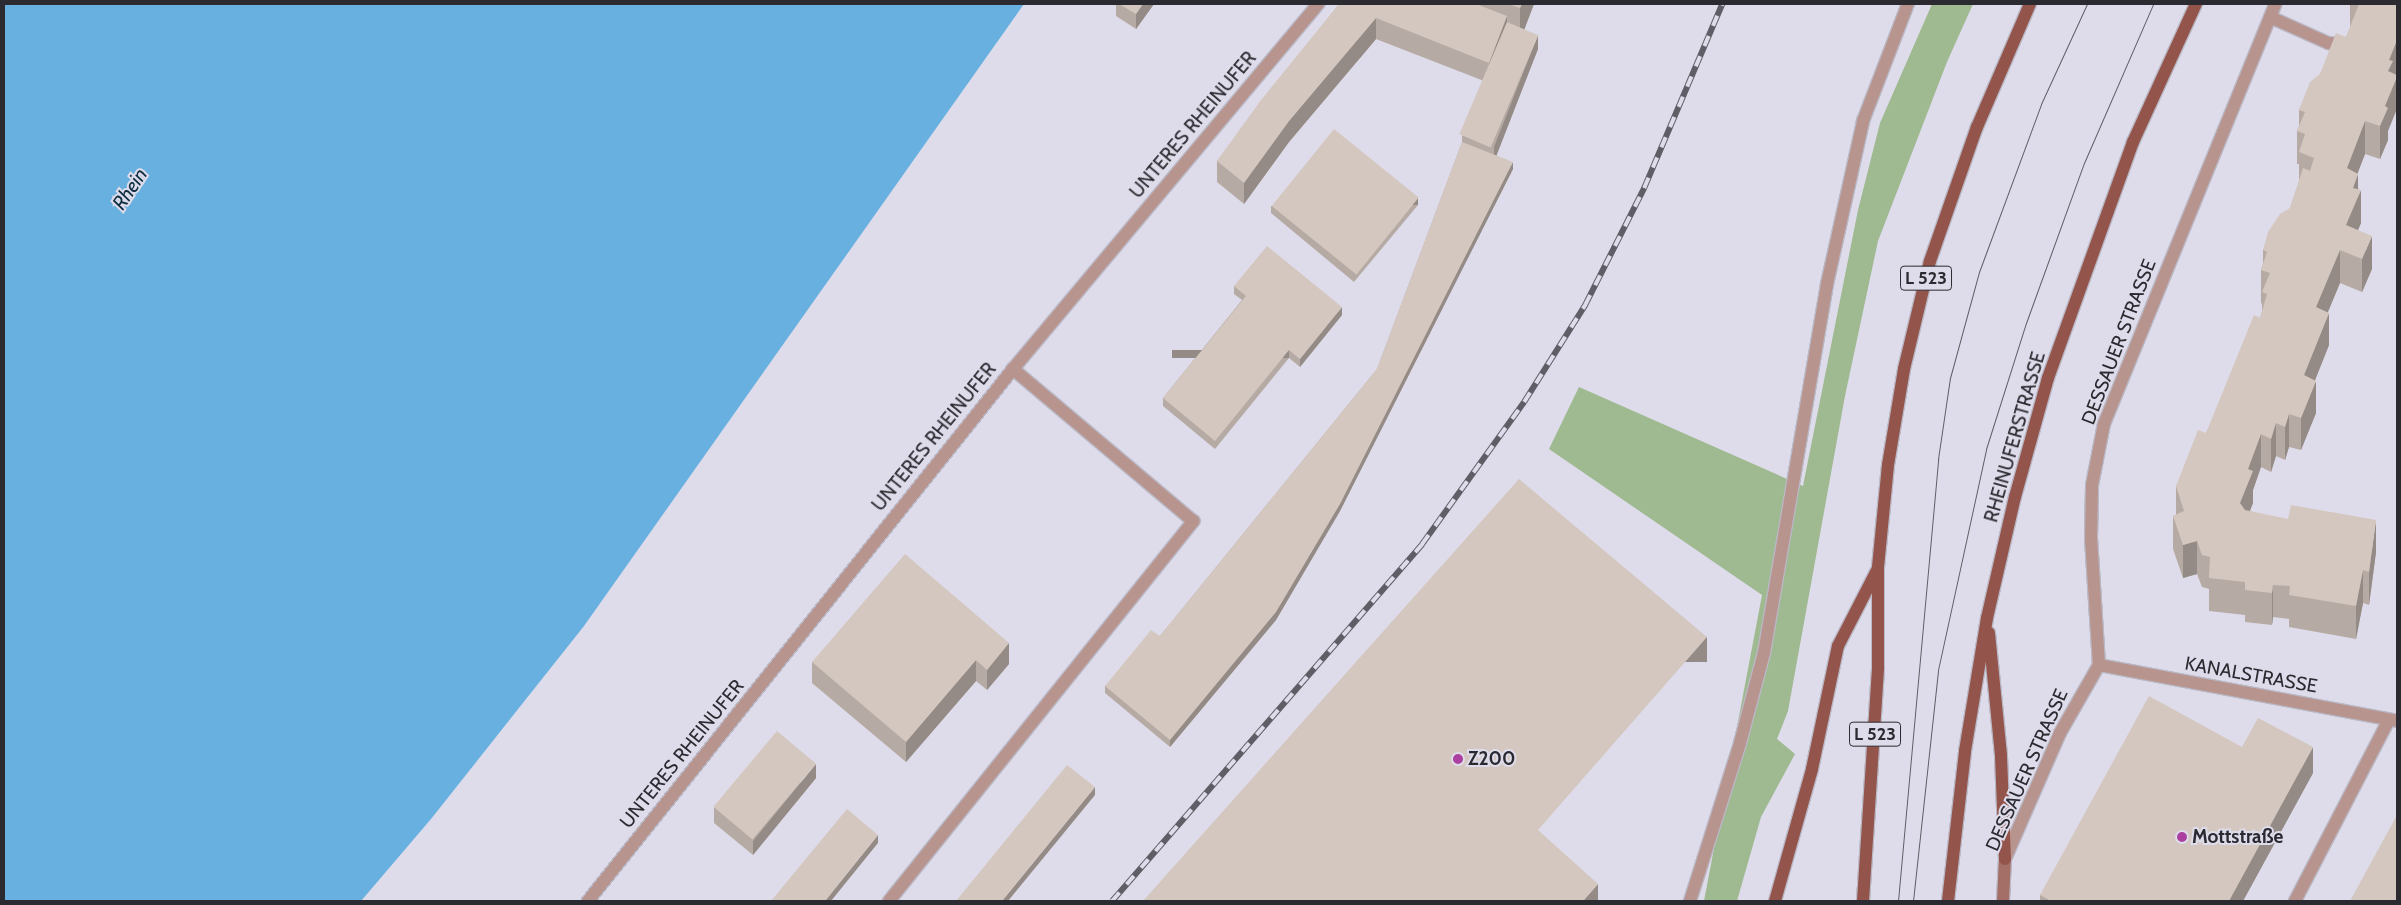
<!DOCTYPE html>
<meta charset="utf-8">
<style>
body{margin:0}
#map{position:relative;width:2401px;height:905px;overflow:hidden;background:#dedcea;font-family:Cabin,sans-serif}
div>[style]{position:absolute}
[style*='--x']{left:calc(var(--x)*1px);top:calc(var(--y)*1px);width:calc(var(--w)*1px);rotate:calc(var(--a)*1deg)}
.green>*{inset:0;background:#9fb991}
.water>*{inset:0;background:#68b0e0}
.roads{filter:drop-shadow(1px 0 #bab8c5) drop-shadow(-1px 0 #bab8c5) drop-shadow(0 1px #bab8c5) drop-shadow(0 -1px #bab8c5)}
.service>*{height:12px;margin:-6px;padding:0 6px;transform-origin:6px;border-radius:6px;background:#b8948e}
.minor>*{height:12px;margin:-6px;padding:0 6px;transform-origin:6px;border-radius:6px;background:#b8948e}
.secondary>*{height:12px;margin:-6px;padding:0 6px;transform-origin:6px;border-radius:6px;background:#a36f67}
.primary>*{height:12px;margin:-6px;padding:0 6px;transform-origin:6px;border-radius:6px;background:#93544b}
.tram>*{height:1px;margin:-0.5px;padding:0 0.5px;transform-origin:0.5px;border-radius:0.5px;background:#5f5e66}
.rail>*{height:5.5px;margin-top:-2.75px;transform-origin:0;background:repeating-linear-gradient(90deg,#dedcea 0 11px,#5f5e66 0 22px);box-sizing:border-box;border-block:1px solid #5f5e66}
.wall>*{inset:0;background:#b6aba4}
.shaded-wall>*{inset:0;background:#948b86;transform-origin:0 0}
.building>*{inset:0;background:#d4c7bf;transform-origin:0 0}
.dots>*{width:14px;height:14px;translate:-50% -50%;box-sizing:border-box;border:2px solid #dedcea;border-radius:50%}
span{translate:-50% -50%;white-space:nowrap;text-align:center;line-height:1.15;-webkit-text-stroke:4px #dedcea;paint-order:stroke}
.shield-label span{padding:1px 4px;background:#dedcea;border:1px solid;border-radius:4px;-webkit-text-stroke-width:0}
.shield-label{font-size:18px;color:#2b2a30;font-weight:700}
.street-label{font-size:19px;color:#2b2a30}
.poi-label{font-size:19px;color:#2b2a30;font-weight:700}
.left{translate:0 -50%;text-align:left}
.water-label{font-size:20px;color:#0d2d41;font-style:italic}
.frame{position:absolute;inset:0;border:5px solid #2b2a30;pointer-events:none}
</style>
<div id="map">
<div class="green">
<div style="clip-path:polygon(1932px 4px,1973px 4px,1947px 62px,1878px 241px,1845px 396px,1788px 711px,1777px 739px,1795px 754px,1761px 817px,1737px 901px,1704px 901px,1762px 595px,1549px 449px,1579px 387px,1803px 486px,1858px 210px,1880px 123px)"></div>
</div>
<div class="water">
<div style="clip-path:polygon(4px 4px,1024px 4px,584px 626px,431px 819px,361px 901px,4px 901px)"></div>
</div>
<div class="roads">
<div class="service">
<div style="--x:889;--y:901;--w:487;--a:-51.3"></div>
<div style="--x:1193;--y:521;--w:236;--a:-139.8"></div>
<div style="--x:1690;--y:901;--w:166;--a:-72.4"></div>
<div style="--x:1740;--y:743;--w:93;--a:-75.1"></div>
<div style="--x:1764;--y:653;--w:374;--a:-80.3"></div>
<div style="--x:1827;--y:284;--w:167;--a:-77.5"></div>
<div style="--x:1863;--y:121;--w:125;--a:-69"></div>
</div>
<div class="minor">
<div style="--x:2270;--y:17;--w:64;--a:24.1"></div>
<div style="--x:2328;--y:43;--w:20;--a:6"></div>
<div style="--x:2099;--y:665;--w:303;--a:10.6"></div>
<div style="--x:2005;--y:859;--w:137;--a:-66.4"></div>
<div style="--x:2060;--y:733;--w:78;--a:-60.2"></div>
<div style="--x:2099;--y:665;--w:126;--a:-93.6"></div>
<div style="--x:2091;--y:539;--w:54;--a:-88.9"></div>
<div style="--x:2092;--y:485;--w:62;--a:-78.9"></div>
<div style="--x:2104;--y:424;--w:453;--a:-67.8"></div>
<div style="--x:588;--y:901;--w:681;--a:-51.38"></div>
<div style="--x:1013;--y:369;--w:476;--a:-50.1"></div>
<div style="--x:2295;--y:901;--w:204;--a:-62.6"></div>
</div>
<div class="secondary">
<div style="--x:2003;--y:901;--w:42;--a:-87.3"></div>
</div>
<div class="primary">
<div style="--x:1989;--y:633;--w:124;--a:84.4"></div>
<div style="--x:2001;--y:756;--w:103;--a:87.8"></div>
<div style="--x:1775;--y:901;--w:137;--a:-74.3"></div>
<div style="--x:1812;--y:769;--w:126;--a:-78.1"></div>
<div style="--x:1838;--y:646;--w:85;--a:-62.8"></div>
<div style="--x:1863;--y:901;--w:233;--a:-86.3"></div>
<div style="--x:1878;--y:668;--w:101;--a:-90"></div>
<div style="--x:1878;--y:567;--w:102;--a:-84.4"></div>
<div style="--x:1888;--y:465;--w:97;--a:-80.5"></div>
<div style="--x:1904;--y:369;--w:111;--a:-76.5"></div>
<div style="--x:1930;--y:261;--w:142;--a:-70.7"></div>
<div style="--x:1977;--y:127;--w:134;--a:-66.7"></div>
<div style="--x:1948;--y:901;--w:151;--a:-83.5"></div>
<div style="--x:1965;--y:751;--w:135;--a:-80.6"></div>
<div style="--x:1987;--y:618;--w:124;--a:-77"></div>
<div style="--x:2015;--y:497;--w:123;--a:-74.5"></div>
<div style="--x:2048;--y:378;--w:251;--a:-70.2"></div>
<div style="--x:2133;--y:142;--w:152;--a:-65.5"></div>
</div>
</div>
<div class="tram">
<div style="--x:1898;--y:901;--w:444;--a:-84.8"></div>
<div style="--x:1938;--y:459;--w:82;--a:-81.6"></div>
<div style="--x:1950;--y:378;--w:110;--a:-74.7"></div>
<div style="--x:1979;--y:272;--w:179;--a:-69.7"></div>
<div style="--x:2041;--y:104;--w:110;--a:-65.3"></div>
<div style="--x:1913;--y:901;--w:232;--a:-83.8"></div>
<div style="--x:1938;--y:670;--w:226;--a:-77.7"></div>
<div style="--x:1986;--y:449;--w:132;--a:-72.4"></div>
<div style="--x:2026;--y:323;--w:170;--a:-70.1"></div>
<div style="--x:2084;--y:163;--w:173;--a:-66.5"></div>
</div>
<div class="rail">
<div style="--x:1112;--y:901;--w:473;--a:-49"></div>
<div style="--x:1422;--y:544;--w:175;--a:-54.3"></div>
<div style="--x:1524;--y:402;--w:115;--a:-57.8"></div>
<div style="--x:1585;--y:305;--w:131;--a:-63.2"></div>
<div style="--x:1644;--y:188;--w:200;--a:-67"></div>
</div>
<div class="wall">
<div style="clip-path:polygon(1116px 4px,1154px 4px,1136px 29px,1116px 16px)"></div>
<div style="clip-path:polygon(1339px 4px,1534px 4px,1524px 29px,1538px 49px,1496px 155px,1513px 169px,1340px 511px,1276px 620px,1170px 747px,1105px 693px,1105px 686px,1160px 636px,1377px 369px,1462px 142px,1462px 135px,1484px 81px,1376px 39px,1289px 142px,1244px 204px,1217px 182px,1217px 161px)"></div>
<div style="clip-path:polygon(2350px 4px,2397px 4px,2396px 75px,2388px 131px,2388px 140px,2380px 159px,2365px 154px,2357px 174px,2361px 223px,2358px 230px,2372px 269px,2362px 292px,2340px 283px,2328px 312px,2329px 345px,2315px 380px,2316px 413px,2301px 450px,2289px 447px,2285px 460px,2276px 456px,2271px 472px,2261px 467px,2253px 490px,2253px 503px,2250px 511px,2376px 552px,2369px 605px,2363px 603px,2356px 639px,2289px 627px,2289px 619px,2273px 617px,2272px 625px,2245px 622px,2245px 615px,2209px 611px,2209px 589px,2202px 587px,2197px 574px,2183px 578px,2173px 549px,2173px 516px,2176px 515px,2176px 486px,2206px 433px,2260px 318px,2262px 311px,2262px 304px,2261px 303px,2261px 270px,2263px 264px,2263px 250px,2290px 208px,2299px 182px,2299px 164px,2297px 164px,2297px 131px,2299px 126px,2299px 110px,2320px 74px,2346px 37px,2350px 28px)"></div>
<div style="clip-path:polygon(1418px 205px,1354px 282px,1271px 213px,1271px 206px)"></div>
<div style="clip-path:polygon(1234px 286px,1342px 315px,1300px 367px,1289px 358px,1215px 449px,1163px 406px,1163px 398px,1242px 300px,1234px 294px)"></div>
<div style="clip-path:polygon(1009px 643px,1009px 664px,987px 690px,976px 681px,906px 762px,812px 683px,812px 662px)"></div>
<div style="clip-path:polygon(2242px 747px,2313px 773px,2243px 901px,2040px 901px,2040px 895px)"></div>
<div style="clip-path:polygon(816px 778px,753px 855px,714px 823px,714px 808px)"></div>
</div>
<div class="shaded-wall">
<div style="clip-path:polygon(1143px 4px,1154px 4px,1136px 29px,1136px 14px)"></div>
<div style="clip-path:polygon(1522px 4px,1534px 4px,1520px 41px,1520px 8px)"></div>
<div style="clip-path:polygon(1507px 16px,1507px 37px,1489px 83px,1489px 63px)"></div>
<div style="clip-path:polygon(1376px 18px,1376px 39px,1289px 142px,1244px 204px,1244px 183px,1289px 121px)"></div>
<div style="clip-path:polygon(1538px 35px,1538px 49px,1494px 162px,1494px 147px)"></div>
<div style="clip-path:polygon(2397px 40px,2397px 73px,2393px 83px,2397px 77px,2397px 109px,2388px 131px,2388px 140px,2380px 159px,2380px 126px,2385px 106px,2389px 60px)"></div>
<div style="clip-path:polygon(2365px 121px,2365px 154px,2347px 201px,2347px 168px)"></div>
<div style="clip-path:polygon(1513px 162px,1513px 169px,1340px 511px,1276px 620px,1170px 747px,1170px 740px)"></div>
<div style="clip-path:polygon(2358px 174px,2358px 196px,2361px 190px,2361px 223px,2348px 253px,2346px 225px,2353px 188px)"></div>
<div style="left:1418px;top:198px;width:7px;height:100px;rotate:90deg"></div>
<div style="clip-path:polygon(2372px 236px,2372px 269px,2362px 292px,2362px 259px)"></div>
<div style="clip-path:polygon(2340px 250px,2340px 283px,2316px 340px,2316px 307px)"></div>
<div style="clip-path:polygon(1342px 307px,1342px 315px,1300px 367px,1300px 359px)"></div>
<div style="clip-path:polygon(2329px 313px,2329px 345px,2304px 408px,2304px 375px)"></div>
<div style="left:1289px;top:350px;width:8px;height:117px;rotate:90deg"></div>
<div style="clip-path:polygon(2316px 381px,2316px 413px,2301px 450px,2301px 418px)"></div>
<div style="clip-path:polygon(2289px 414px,2289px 447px,2285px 460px,2285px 427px)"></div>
<div style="clip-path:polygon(2276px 423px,2276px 456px,2271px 472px,2271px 439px)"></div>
<div style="clip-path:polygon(2261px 434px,2261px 467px,2253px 490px,2253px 503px,2240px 536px,2240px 503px,2248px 469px)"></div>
<div style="clip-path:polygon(2376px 520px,2376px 552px,2369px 605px,2369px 572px)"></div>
<div style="clip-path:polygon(2197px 541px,2197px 574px,2183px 578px,2183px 545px)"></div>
<div style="clip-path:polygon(2363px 570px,2363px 603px,2356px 639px,2356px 606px)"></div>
<div style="clip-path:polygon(2273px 585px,2273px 617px,2272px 625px,2272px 593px)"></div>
<div style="left:1707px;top:637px;width:25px;height:257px;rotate:90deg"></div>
<div style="clip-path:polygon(1009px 643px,1009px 664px,987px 690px,987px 670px)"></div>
<div style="clip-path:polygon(976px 660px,976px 681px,906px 762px,906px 742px)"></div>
<div style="clip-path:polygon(2313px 747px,2313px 773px,2243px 901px,2229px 901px)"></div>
<div style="clip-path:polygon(816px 764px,816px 778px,753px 855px,753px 841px)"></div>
<div style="clip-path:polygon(1095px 787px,1095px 795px,1008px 901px,1002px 901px)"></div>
<div style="clip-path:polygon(878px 835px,878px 843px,831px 901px,825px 901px)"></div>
<div style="clip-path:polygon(1598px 884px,1598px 901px,1583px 901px)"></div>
</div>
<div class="building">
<div style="clip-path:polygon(1119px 4px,1143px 4px,1136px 14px)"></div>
<div style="clip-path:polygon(1339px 4px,1476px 4px,1507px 16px,1489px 63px,1376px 18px,1289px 121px,1244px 183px,1217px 161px,1261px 100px)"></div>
<div style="clip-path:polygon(1508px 4px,1522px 4px,1520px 8px)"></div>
<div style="clip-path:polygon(2359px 4px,2397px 4px,2397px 40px,2389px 60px,2393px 61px,2388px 71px,2397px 75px,2397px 77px,2385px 106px,2388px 108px,2380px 126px,2365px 121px,2347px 168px,2358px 174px,2353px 188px,2361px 190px,2346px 225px,2372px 236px,2362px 259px,2340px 250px,2316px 307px,2329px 313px,2304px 375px,2316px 381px,2301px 418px,2289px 414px,2285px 427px,2276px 423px,2271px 439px,2261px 434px,2248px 469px,2253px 471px,2240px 503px,2245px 510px,2288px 519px,2291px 505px,2376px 520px,2369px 572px,2363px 570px,2356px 606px,2289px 595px,2290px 586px,2273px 585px,2272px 593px,2245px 590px,2245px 582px,2209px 578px,2210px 557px,2202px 555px,2197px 541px,2183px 545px,2173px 516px,2184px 511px,2176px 486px,2198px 430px,2206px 433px,2254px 315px,2260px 318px,2267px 294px,2262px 292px,2270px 273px,2261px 270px,2267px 252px,2263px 250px,2268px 232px,2280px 214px,2290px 208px,2303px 168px,2310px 171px,2314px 158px,2299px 152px,2305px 134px,2297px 131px,2305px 112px,2299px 110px,2310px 82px,2320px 74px,2336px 33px,2346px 37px)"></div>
<div style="left:1507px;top:22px;width:34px;height:122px;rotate:23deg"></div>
<div style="left:1334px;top:129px;width:109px;height:99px;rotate:39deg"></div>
<div style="clip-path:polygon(1462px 142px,1513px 162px,1340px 504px,1276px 612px,1170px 740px,1105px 686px,1151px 630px,1160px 636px,1377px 369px)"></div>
<div style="clip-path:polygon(1267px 246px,1342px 307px,1300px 359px,1289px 350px,1215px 441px,1163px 398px,1246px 296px,1234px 286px)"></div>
<div style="clip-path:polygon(1519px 479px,1707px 637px,1538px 830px,1598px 884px,1583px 901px,1143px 901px)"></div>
<div style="clip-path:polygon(905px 554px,1009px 643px,987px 670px,976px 660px,906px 742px,812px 662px)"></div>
<div style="clip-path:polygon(2149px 696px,2242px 747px,2258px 718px,2313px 747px,2229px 901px,2051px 901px,2040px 895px)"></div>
<div style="left:777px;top:731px;width:51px;height:99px;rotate:40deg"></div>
<div style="clip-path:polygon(1067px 765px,1095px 787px,1002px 901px,956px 901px)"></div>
<div style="clip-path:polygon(847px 809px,878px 835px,825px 901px,771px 901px)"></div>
<div style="clip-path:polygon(2397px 815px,2397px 901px,2350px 901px)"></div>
</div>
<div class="dots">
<div style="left:1458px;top:759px;background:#ac40a0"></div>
<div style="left:2182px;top:837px;background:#ac40a0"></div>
</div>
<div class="shield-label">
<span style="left:1926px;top:278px">L 523</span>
<span style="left:1875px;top:734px">L 523</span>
</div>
<div class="street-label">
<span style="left:1193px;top:125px;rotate:-50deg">UNTERES RHEINUFER</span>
<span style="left:2119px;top:342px;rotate:-69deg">DESSAUER STRASSE</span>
<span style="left:934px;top:437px;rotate:-51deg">UNTERES RHEINUFER</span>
<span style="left:2015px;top:437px;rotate:-74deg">RHEINUFERSTRASSE</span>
<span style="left:2251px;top:675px;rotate:10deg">KANALSTRASSE</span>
<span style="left:682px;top:754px;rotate:-51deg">UNTERES RHEINUFER</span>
<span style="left:2027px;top:770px;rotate:-66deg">DESSAUER STRASSE</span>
</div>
<div class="poi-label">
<span class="left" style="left:1468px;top:759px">Z200</span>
<span class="left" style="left:2192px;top:837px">Mottstraße</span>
</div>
<div class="water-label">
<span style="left:130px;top:189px;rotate:-56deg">Rhein</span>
</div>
<div class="frame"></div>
</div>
